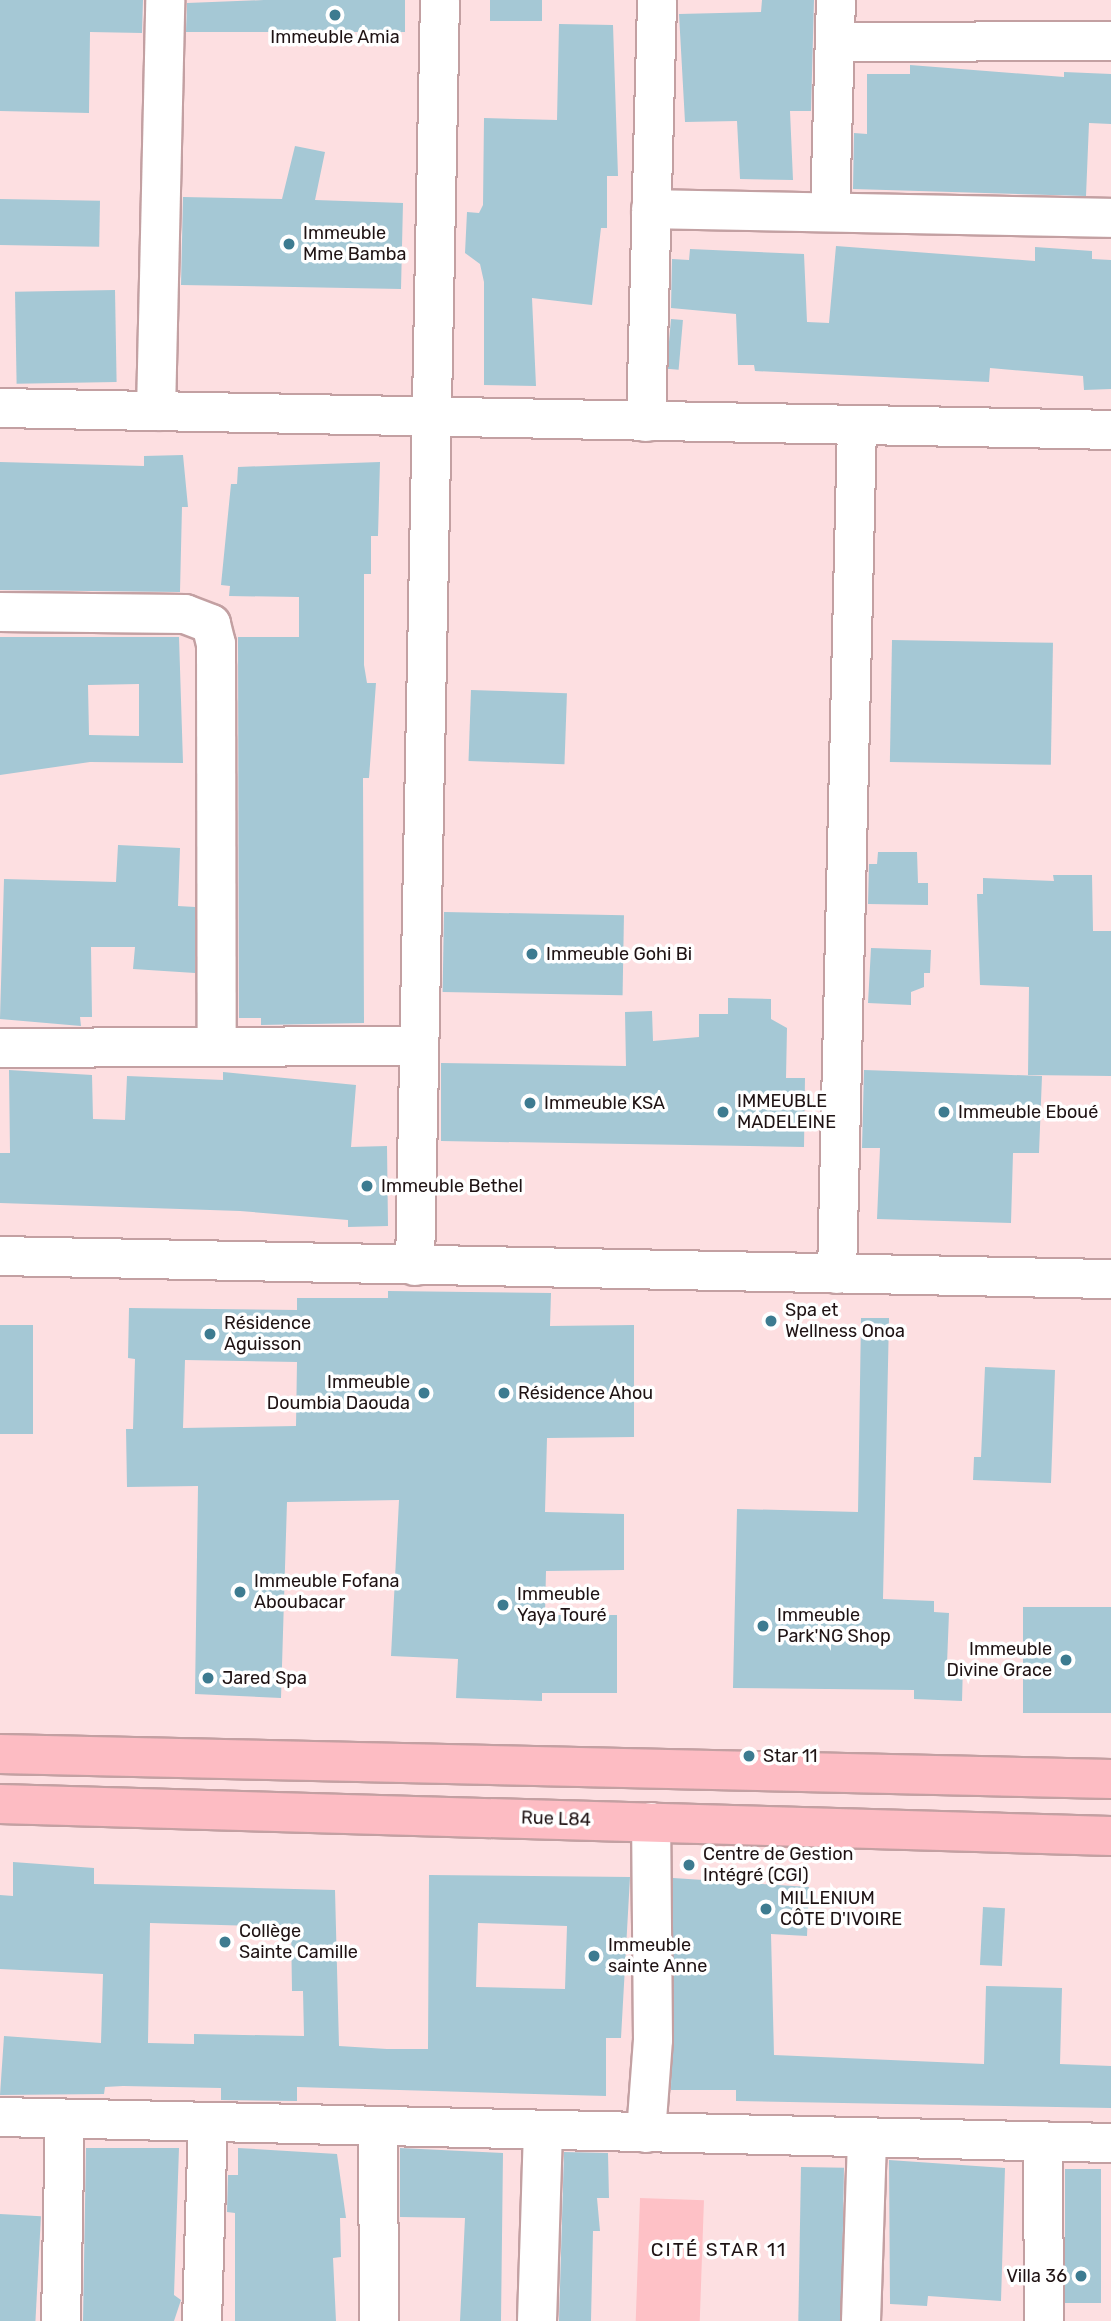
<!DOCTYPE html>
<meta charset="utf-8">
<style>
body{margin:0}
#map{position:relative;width:1111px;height:2321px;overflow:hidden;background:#fddfe1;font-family:Rubik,sans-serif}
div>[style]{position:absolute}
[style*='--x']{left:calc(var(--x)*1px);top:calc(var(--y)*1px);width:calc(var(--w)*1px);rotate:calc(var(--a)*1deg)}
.green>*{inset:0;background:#fec1c6;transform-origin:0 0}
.building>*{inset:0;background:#a5c8d5;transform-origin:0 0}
.roads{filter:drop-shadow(2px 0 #c3a0a2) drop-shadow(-2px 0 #c3a0a2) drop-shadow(0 2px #c3a0a2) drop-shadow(0 -2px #c3a0a2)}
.minor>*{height:38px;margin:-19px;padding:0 19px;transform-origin:19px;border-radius:19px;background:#fff}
.major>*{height:38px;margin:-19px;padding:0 19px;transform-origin:19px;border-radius:19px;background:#fdbcc3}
.dots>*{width:19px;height:19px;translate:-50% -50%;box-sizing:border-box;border:4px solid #fff;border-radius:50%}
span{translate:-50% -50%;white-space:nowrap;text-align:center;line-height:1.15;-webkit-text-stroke:7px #fff;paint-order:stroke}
.poi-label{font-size:18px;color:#1f1314}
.left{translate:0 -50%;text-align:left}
.right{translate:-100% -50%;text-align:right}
.street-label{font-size:18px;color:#1f1314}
.neighbourhood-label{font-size:19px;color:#1f1314;letter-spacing:2px}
</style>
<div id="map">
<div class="green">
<div style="left:640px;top:2198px;width:64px;height:123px;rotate:2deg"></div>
</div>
<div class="building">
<div style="clip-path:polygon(0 0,143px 0,142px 33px,90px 32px,89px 113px,0 111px)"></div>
<div style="clip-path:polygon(264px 0,405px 0,405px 32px,186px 32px,187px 3px)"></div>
<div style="left:490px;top:0;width:52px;height:21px"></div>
<div style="clip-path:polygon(762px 0,814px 0,811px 111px,790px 111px,793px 180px,740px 179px,737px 121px,685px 122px,679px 14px,761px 12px)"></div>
<div style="clip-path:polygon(559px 24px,613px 25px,618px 176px,607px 176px,607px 228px,601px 228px,592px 305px,532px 298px,536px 386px,484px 385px,484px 282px,480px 264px,465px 253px,467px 212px,479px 213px,483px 205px,484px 118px,557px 120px)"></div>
<div style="clip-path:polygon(910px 65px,1064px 77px,1064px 72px,1111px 74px,1111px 124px,1089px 123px,1086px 196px,853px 189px,854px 133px,867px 134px,867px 74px,910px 74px)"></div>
<div style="clip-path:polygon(295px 146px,325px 152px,315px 200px,403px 203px,401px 289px,181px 285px,183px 197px,282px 199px)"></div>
<div style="left:0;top:199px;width:100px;height:46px;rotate:1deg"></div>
<div style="clip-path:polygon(836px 246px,1035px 261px,1035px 247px,1092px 251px,1092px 259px,1111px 260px,1111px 389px,1084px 390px,1083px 376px,990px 368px,989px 382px,755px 371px,754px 365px,738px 365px,736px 314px,671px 308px,672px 259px,689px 260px,690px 249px,804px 254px,807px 322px,829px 323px)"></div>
<div style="left:115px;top:290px;width:92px;height:100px;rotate:89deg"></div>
<div style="left:671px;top:319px;width:12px;height:50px;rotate:5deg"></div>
<div style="clip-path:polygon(183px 455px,188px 507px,182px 507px,180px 592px,0 590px,0 462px,144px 466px,144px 456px)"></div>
<div style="clip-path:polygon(380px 462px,378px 536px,371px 536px,371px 574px,364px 574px,364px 665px,367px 683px,376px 683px,369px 778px,363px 778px,364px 1023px,261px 1025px,261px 1018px,239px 1018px,238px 637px,299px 637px,299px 597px,229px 596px,230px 586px,221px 585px,231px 484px,237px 484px,238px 467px)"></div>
<div style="clip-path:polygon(evenodd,0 637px,179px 637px,183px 763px,90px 762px,0 775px,0 637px,139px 684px,139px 736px,89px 735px,88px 685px,139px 684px)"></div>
<div style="left:892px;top:640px;width:161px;height:122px;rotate:1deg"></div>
<div style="left:471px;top:690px;width:96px;height:71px;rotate:2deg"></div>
<div style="clip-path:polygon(118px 845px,180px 848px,178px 906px,195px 907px,195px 973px,133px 969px,135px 947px,91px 947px,92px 1017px,80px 1017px,81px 1026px,0 1019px,4px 879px,116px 882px)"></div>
<div style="clip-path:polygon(878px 852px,917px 852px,918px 883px,928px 883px,928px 905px,868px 904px,869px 864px,877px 864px)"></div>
<div style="clip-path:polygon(1053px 875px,1092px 875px,1093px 931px,1111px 931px,1111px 1076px,1028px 1075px,1029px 987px,980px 985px,977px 894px,983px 894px,983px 878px,1054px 881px)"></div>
<div style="left:444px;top:912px;width:180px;height:80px;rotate:1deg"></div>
<div style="clip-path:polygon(871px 948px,931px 950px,930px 973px,924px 973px,924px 987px,911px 992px,911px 1005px,868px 1003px)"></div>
<div style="clip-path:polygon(728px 998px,771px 999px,771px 1019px,787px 1028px,786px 1078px,805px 1078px,804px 1147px,441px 1141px,441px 1063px,626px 1066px,625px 1012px,652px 1011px,653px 1041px,699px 1037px,699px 1014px,728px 1014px)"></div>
<div style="clip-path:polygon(9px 1070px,92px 1075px,93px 1119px,125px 1120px,127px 1076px,223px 1080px,223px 1072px,356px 1085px,351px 1147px,387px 1146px,388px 1226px,348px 1227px,348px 1220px,240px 1211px,0 1203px,0 1153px,10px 1153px)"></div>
<div style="clip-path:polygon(864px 1070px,1042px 1076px,1039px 1153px,1013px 1153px,1011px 1223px,877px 1219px,880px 1148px,862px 1148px)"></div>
<div style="clip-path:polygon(evenodd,388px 1291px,551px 1293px,550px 1326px,634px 1325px,634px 1437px,547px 1438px,545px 1512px,624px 1514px,624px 1570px,546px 1571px,545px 1615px,617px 1615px,617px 1693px,542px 1693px,542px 1701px,456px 1698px,458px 1659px,391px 1656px,399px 1500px,287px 1502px,281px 1698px,195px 1694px,198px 1486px,127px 1487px,126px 1429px,133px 1429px,135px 1359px,128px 1358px,129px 1308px,297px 1310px,297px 1298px,388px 1298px,388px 1291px,185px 1360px,297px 1362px,296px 1426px,183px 1428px,185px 1360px)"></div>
<div style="clip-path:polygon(861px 1318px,889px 1318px,883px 1599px,934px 1601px,934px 1612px,949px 1613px,947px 1664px,963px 1664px,962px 1701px,914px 1699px,914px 1690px,733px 1688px,737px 1509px,858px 1512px)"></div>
<div style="left:0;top:1325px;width:33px;height:109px"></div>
<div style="clip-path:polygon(985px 1367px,1055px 1370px,1051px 1483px,973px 1480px,974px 1457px,981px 1457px)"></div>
<div style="left:1023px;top:1607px;width:88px;height:106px"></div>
<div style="clip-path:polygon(evenodd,13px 1862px,94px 1868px,94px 1884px,335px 1890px,339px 2046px,387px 2049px,428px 2049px,429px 1875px,630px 1877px,621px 2038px,606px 2038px,606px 2096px,297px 2087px,297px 2101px,221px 2100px,221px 2088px,123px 2086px,105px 2087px,104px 2094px,0 2095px,4px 2036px,101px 2043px,103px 1974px,0 1969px,0 1895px,13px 1896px,13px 1862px,150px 1923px,291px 1927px,292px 1991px,303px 1991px,304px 2036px,194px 2034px,194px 2044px,148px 2043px,150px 1923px,13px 1862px,478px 1923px,567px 1926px,565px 1989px,476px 1987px,478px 1923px)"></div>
<div style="clip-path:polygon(673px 1878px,809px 1887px,807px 1936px,771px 1934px,774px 2055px,984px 2064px,986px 1986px,1062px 1988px,1060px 2064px,1111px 2066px,1111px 2108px,736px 2101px,736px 2090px,671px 2090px)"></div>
<div style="left:983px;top:1907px;width:22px;height:58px;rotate:3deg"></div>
<div style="clip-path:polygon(86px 2148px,179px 2148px,174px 2295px,181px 2300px,174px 2321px,83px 2321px)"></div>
<div style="clip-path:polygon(238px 2148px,337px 2154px,346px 2218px,340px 2218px,341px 2257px,333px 2258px,336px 2321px,235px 2321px,235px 2213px,227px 2212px,228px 2175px,238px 2175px)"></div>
<div style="clip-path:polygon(400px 2148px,503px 2153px,501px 2321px,460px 2321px,465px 2218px,400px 2217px)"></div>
<div style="clip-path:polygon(564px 2152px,608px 2153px,609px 2198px,597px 2198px,600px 2231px,593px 2231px,591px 2321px,559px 2321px)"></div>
<div style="clip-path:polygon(889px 2160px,1005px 2168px,1001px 2301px,928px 2296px,927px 2306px,890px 2304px)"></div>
<div style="left:801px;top:2167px;width:43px;height:154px;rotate:1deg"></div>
<div style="left:1101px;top:2169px;width:134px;height:36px;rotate:90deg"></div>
<div style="left:0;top:2214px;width:41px;height:107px;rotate:3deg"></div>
</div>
<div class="roads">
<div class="minor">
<div style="--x:835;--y:42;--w:276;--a:-0.2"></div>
<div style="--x:651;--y:209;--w:460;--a:1.1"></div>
<div style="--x:830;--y:212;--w:212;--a:-88.4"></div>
<div style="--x:0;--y:408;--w:1111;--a:1.13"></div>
<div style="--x:156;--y:411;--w:411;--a:-88.7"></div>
<div style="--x:646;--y:422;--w:422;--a:-88.5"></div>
<div style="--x:0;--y:612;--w:185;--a:0.6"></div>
<div style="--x:185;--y:614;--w:28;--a:21"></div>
<div style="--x:211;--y:624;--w:21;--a:76"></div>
<div style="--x:216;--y:644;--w:399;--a:89.9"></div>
<div style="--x:0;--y:1048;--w:419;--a:-0.3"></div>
<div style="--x:0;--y:1256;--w:1111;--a:1.19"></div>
<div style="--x:415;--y:1266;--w:1266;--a:-88.87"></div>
<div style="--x:837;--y:1274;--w:848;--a:-88.65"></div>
<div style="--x:0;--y:2117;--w:1111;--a:1.34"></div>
<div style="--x:378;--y:2127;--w:194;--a:89.7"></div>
<div style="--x:646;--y:2133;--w:93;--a:-85.7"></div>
<div style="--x:653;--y:2040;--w:218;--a:-90.5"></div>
<div style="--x:1043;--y:2141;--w:180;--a:89.7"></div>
<div style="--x:61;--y:2321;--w:201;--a:-88.9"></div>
<div style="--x:202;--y:2321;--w:198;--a:-88.3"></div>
<div style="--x:537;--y:2321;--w:190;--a:-88.2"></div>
<div style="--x:861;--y:2321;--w:183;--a:-88.1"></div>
</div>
<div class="major">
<div style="--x:0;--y:1754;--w:1111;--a:1.29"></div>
<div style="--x:0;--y:1804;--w:1111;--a:1.65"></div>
</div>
</div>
<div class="dots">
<div style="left:335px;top:15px;background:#3d7b90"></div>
<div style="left:289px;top:244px;background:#3d7b90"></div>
<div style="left:532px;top:954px;background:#3d7b90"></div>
<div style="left:530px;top:1103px;background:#3d7b90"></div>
<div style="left:723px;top:1112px;background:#3d7b90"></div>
<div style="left:944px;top:1112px;background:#3d7b90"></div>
<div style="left:367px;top:1186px;background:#3d7b90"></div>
<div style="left:771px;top:1321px;background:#3d7b90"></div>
<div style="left:210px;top:1334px;background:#3d7b90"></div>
<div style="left:424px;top:1393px;background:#3d7b90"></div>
<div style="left:504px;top:1393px;background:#3d7b90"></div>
<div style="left:240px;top:1592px;background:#3d7b90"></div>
<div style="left:503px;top:1605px;background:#3d7b90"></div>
<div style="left:763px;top:1626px;background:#3d7b90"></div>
<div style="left:1066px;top:1660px;background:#3d7b90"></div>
<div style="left:208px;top:1678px;background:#3d7b90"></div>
<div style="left:749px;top:1756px;background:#3d7b90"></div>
<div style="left:689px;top:1865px;background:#3d7b90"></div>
<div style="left:766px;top:1909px;background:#3d7b90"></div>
<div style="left:225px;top:1942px;background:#3d7b90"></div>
<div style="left:594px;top:1956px;background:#3d7b90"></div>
<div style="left:1081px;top:2276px;background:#3d7b90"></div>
</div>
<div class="poi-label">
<span style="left:335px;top:37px">Immeuble Amia</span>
<span class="left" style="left:303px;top:244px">Immeuble<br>Mme Bamba</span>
<span class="left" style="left:546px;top:954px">Immeuble Gohi Bi</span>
<span class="left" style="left:737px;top:1112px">IMMEUBLE<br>MADELEINE</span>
<span class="left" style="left:544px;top:1103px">Immeuble KSA</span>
<span class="left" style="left:958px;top:1112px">Immeuble Eboué</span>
<span class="left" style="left:381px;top:1186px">Immeuble Bethel</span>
<span class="left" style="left:785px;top:1321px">Spa et<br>Wellness Onoa</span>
<span class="left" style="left:224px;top:1334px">Résidence<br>Aguisson</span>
<span class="right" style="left:410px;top:1393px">Immeuble<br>Doumbia Daouda</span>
<span class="left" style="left:518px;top:1393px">Résidence Ahou</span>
<span class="left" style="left:254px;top:1592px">Immeuble Fofana<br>Aboubacar</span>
<span class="left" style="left:517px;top:1605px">Immeuble<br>Yaya Touré</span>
<span class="left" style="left:777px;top:1626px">Immeuble<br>Park'NG Shop</span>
<span class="right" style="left:1052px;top:1660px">Immeuble<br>Divine Grace</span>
<span class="left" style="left:222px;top:1678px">Jared Spa</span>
<span class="left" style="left:763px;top:1756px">Star 11</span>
<span class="left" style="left:703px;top:1865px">Centre de Gestion<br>Intégré (CGI)</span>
<span class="left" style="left:780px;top:1909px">MILLENIUM<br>CÔTE D'IVOIRE</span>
<span class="left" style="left:239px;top:1942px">Collège<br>Sainte Camille</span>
<span class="left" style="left:608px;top:1956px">Immeuble<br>sainte Anne</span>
<span class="right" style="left:1067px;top:2276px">Villa 36</span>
</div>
<div class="street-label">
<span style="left:556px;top:1819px;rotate:2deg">Rue L84</span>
</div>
<div class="neighbourhood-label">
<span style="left:719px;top:2250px">CITÉ STAR 11</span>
</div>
</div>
